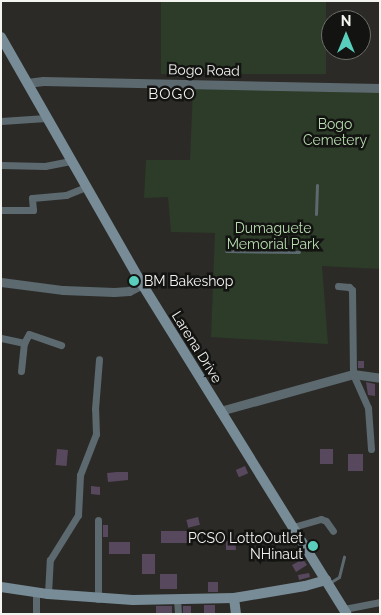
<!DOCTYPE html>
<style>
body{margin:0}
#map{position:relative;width:381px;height:615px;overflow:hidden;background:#2b2a27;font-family:Raleway,sans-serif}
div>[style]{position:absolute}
.green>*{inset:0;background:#2c3c28;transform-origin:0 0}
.building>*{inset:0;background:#58485e;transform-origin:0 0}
.service>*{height:3px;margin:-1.5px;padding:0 1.5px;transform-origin:1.5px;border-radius:1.5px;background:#5c696f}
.minor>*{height:7px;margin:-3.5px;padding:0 3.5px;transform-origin:3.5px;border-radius:3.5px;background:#5c696f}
.tertiary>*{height:9px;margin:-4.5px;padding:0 4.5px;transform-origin:4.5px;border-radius:4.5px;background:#5c696f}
.secondary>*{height:10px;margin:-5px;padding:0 5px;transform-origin:5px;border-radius:5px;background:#778c96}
.dots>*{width:14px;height:14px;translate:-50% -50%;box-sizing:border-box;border:2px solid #131311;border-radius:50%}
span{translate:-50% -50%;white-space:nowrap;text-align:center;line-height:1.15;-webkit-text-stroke:5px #131311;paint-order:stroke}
.street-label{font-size:14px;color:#f3f3f0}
.park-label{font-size:14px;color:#b8ddb0}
.poi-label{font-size:14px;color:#f3f3f0}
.left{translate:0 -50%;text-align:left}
.right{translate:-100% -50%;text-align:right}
.neighbourhood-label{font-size:15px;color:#f3f3f0;letter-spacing:1px}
.frame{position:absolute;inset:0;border:2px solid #f3f3f0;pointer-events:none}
.north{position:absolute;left:321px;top:10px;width:50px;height:50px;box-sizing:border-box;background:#131311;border:1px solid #6d6d6a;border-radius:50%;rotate:0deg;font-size:14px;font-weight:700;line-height:20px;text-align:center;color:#f3f3f0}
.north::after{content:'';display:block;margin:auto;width:18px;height:22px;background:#5acebc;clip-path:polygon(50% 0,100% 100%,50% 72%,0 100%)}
</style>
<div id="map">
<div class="green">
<div style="left:161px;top:1px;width:165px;height:73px"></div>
<div style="clip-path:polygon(193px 87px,380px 93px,380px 269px,322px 266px,328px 344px,211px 337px,215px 233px,171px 232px,168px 197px,144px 198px,146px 160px,190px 160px)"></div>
</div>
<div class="building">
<div style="left:358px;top:361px;width:6px;height:7px"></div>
<div style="clip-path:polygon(366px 382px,375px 384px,375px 396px,368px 395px)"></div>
<div style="left:57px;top:449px;width:11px;height:16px;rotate:5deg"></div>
<div style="left:320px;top:449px;width:13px;height:15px"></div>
<div style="left:348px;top:454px;width:15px;height:17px"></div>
<div style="left:245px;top:466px;width:8px;height:10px;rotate:67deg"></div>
<div style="clip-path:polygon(117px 472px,128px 472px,128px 480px,108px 482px,107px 473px)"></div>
<div style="clip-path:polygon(91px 486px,100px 487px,100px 495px,91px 494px)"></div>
<div style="left:198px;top:517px;width:8px;height:12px;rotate:76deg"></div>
<div style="left:103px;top:525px;width:5px;height:12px"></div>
<div style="left:188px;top:531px;width:12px;height:27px;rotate:90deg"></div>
<div style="clip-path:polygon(235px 540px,236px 550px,226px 550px,226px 541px)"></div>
<div style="left:109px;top:542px;width:21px;height:12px"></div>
<div style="left:142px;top:554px;width:13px;height:20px"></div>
<div style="clip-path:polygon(303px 559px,307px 565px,296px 572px,292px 565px)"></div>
<div style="clip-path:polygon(309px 573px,310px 577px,299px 580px,298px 575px)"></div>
<div style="left:160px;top:574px;width:17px;height:15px"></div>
<div style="left:208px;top:582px;width:10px;height:10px"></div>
<div style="left:204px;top:605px;width:11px;height:9px"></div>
<div style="left:156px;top:606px;width:16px;height:8px"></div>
<div style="left:183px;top:606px;width:8px;height:8px"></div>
</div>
<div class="service">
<div style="left:316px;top:214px;width:29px;rotate:-88deg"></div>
<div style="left:226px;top:251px;width:73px;rotate:0.8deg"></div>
<div style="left:331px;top:582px;width:9px;rotate:-32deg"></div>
<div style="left:339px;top:577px;width:21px;rotate:-76deg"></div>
</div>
<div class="minor">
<div style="left:1px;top:121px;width:45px;rotate:-3.8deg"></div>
<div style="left:1px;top:165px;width:44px;rotate:1.3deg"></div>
<div style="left:45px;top:166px;width:26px;rotate:-11deg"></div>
<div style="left:1px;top:210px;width:32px"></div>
<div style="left:33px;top:210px;width:12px;rotate:-95deg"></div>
<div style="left:32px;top:198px;width:34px;rotate:-5deg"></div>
<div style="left:66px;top:195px;width:22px;rotate:-22deg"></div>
<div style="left:338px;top:286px;width:11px;rotate:5deg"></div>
<div style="left:349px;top:287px;width:4px;rotate:45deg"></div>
<div style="left:352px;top:290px;width:84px;rotate:89.3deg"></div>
<div style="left:353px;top:374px;width:37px;rotate:66deg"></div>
<div style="left:368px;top:408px;width:41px;rotate:85.8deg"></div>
<div style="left:1px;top:338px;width:24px;rotate:12deg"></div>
<div style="left:24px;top:343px;width:10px;rotate:-61deg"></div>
<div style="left:29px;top:334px;width:34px;rotate:19deg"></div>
<div style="left:21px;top:371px;width:28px;rotate:-84deg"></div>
<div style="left:293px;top:527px;width:29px;rotate:-16deg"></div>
<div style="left:321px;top:519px;width:5px;rotate:22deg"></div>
<div style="left:326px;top:521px;width:12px;rotate:55deg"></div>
<div style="left:36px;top:593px;width:21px;rotate:90deg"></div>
<div style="left:48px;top:594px;width:34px;rotate:-87deg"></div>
<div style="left:50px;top:560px;width:53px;rotate:-58.1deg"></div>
<div style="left:78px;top:515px;width:40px;rotate:-87.1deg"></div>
<div style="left:80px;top:475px;width:44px;rotate:-68.7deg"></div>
<div style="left:96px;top:434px;width:25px;rotate:-92deg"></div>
<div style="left:95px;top:409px;width:50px;rotate:-85.4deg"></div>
<div style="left:98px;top:599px;width:79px;rotate:-90deg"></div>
<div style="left:177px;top:599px;width:15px;rotate:86deg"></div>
<div style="left:344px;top:609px;width:37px;rotate:-11deg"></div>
</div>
<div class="tertiary">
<div style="left:27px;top:83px;width:16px;rotate:-7deg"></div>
<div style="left:43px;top:81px;width:337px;rotate:1.2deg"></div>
<div style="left:1px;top:282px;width:63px;rotate:7.4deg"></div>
<div style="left:63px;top:290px;width:51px;rotate:2.2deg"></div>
<div style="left:114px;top:292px;width:15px;rotate:-4deg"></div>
<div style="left:129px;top:291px;width:15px;rotate:-28deg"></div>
<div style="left:220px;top:411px;width:138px;rotate:-15.5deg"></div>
<div style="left:353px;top:374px;width:27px;rotate:8deg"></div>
</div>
<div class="secondary">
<div style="left:1px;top:37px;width:284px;rotate:60.3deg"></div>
<div style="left:142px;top:284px;width:388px;rotate:58.2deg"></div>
<div style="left:1px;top:587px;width:48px;rotate:8.5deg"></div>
<div style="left:48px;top:594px;width:85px;rotate:4deg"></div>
<div style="left:133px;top:600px;width:101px;rotate:-1.1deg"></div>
<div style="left:234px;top:598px;width:72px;rotate:-9.6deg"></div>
<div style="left:305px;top:586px;width:22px;rotate:-16deg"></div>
<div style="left:234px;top:598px;width:16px;rotate:83deg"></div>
</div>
<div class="dots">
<div style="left:134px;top:281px;background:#5acebc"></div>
<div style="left:313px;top:546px;background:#5acebc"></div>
</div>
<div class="street-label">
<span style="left:204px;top:70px;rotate:1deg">Bogo Road</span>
<span style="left:197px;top:347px;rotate:58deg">Larena Drive</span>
</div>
<div class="park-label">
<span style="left:335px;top:132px">Bogo<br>Cemetery</span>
<span style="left:273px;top:236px">Dumaguete<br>Memorial Park</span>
</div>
<div class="poi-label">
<span class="left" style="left:144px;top:281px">BM Bakeshop</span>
<span class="right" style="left:303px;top:546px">PCSO LottoOutlet<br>NHinaut</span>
</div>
<div class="neighbourhood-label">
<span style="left:172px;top:95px">BOGO</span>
</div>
<div class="frame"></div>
<div class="north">N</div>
</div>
